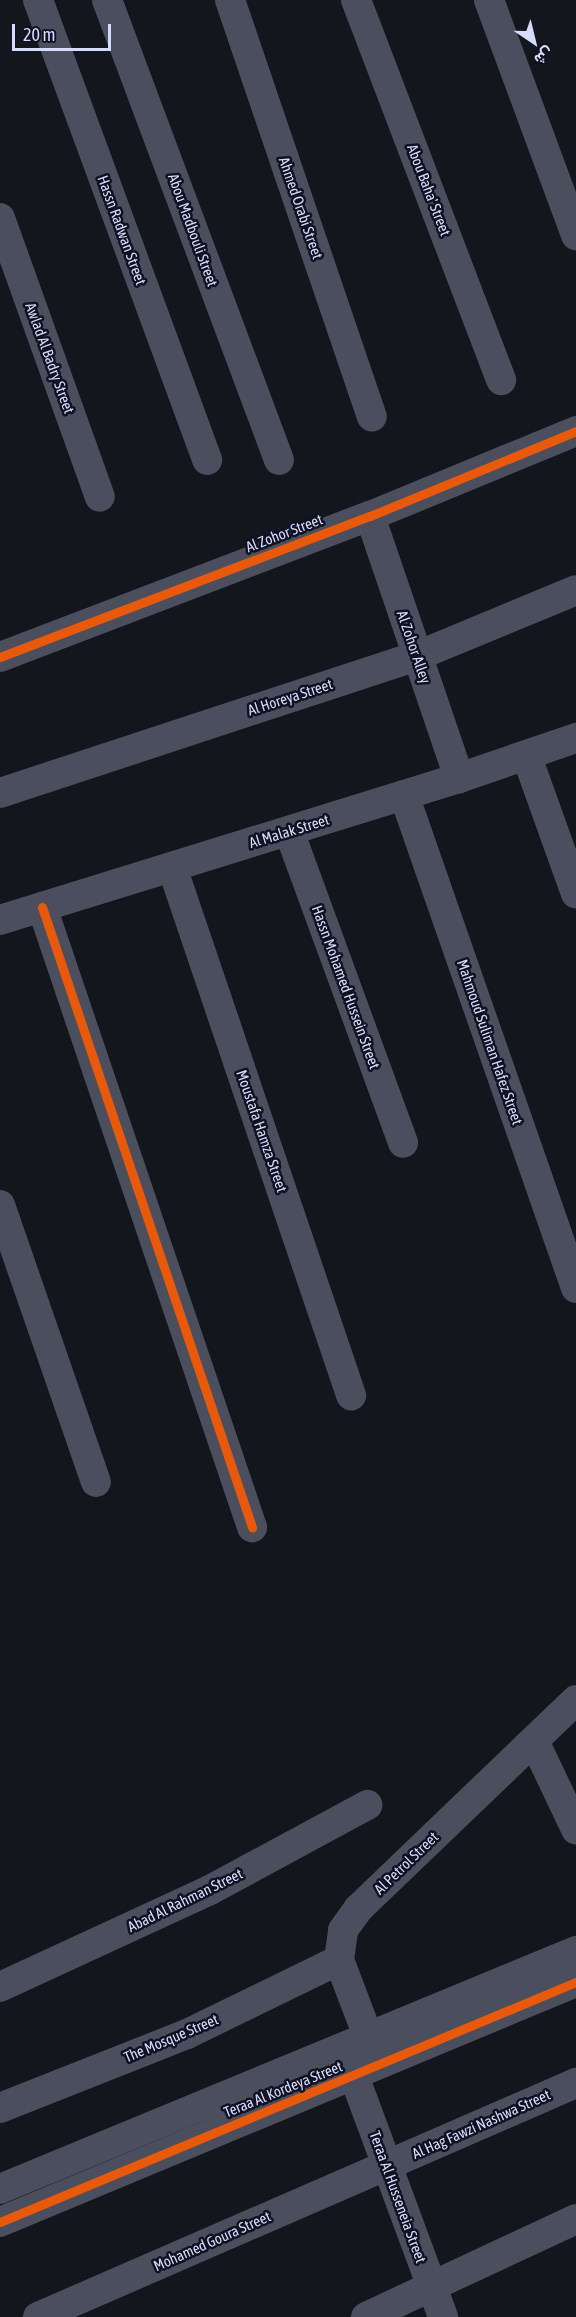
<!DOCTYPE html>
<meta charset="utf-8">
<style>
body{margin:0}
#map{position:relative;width:576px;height:2317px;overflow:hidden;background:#14161e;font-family:"Asap Condensed",Vazirmatn,sans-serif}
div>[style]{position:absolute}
.street>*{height:30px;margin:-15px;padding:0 15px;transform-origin:15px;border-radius:15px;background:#4a4e5d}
.cycleway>*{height:9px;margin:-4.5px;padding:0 4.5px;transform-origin:4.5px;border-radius:4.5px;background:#e8590c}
span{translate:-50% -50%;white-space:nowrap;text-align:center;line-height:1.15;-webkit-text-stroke:5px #101222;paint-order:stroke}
.street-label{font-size:15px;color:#d6dbfb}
.north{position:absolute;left:504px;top:12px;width:60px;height:60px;-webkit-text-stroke:4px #101222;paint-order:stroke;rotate:145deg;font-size:16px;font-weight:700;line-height:24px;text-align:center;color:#d6dbfb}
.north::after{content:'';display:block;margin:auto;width:21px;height:27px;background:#d6dbfb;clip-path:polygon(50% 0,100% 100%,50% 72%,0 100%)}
.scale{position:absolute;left:12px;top:24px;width:99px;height:27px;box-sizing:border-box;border:3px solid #d6dbfb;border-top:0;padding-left:8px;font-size:18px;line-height:21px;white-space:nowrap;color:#d6dbfb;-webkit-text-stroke:4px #101222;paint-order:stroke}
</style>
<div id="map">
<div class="street">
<div style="left:38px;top:0;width:490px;rotate:69.8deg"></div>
<div style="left:107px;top:0;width:491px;rotate:69.5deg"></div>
<div style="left:230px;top:0;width:440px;rotate:71.2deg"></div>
<div style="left:356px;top:0;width:407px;rotate:69.1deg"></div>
<div style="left:489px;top:0;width:251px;rotate:69.7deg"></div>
<div style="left:0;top:218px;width:296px;rotate:70.3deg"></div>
<div style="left:370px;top:516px;width:277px;rotate:71.2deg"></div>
<div style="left:0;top:657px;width:396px;rotate:-20.9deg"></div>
<div style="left:370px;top:516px;width:223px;rotate:-22.4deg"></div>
<div style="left:527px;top:757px;width:145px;rotate:70.3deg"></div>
<div style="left:0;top:793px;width:439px;rotate:-18.2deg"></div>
<div style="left:417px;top:656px;width:172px;rotate:-22.5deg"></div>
<div style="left:404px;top:795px;width:522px;rotate:70.77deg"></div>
<div style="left:289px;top:831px;width:332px;rotate:69.9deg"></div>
<div style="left:172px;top:867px;width:558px;rotate:71.27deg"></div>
<div style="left:42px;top:907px;width:655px;rotate:71.29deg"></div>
<div style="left:0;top:920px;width:480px;rotate:-17.2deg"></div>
<div style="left:459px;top:778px;width:124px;rotate:-18.9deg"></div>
<div style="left:0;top:1205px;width:293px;rotate:70.9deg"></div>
<div style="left:534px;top:1741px;width:98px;rotate:64.5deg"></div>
<div style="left:0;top:1987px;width:231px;rotate:-24.8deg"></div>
<div style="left:210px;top:1890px;width:179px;rotate:-28.4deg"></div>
<div style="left:374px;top:2052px;width:98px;rotate:-110.8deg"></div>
<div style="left:339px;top:1960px;width:30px;rotate:-82deg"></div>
<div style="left:343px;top:1930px;width:26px;rotate:-54deg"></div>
<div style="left:358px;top:1909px;width:302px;rotate:-43.8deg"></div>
<div style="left:354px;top:2076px;width:257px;rotate:69.7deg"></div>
<div style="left:0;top:2108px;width:201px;rotate:-21.6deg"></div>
<div style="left:187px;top:2034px;width:169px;rotate:-26deg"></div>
<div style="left:0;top:2189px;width:623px;rotate:-22.45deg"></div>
<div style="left:0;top:2222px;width:624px;rotate:-22.62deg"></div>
<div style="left:38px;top:2317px;width:587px;rotate:-23.51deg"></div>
<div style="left:366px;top:2317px;width:232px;rotate:-25deg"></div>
</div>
<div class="cycleway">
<div style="left:0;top:657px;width:396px;rotate:-20.9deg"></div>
<div style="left:370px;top:516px;width:223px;rotate:-22.4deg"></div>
<div style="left:42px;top:907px;width:655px;rotate:71.29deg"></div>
<div style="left:0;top:2222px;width:624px;rotate:-22.62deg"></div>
</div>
<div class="street-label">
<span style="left:429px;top:190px;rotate:69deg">Abou Baha' Street</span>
<span style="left:301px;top:208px;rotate:71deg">Ahmed Orabi Street</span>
<span style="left:122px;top:230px;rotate:70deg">Hassn Radwan Street</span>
<span style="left:193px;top:230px;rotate:70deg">Abou Madbouli Street</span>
<span style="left:50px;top:358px;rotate:70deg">Awlad Al Badry Street</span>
<span style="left:284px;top:533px;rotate:-21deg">Al Zohor Street</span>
<span style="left:414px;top:647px;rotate:71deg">Al Zohor Alley</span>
<span style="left:290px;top:697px;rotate:-18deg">Al Horeya Street</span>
<span style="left:289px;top:831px;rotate:-17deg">Al Malak Street</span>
<span style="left:346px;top:987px;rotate:70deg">Hassn Mohamed Hussein Street</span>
<span style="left:490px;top:1042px;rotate:71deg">Mahmoud Suliman Hafez Street</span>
<span style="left:262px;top:1131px;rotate:71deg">Moustafa Hamza Street</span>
<span style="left:406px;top:1863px;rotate:-44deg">Al Petrol Street</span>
<span style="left:185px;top:1900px;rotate:-26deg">Abad Al Rahman Street</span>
<span style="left:171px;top:2038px;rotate:-23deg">The Mosque Street</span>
<span style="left:283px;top:2089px;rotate:-22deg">Teraa Al Kordeya Street</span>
<span style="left:481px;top:2124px;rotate:-24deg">Al Hag Fawzi Nashwa Street</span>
<span style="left:398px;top:2197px;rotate:70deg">Teraa Al Husseneia Street</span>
<span style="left:212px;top:2241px;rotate:-24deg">Mohamed Goura Street</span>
</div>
<div class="north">ش</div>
<div class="scale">20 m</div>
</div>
